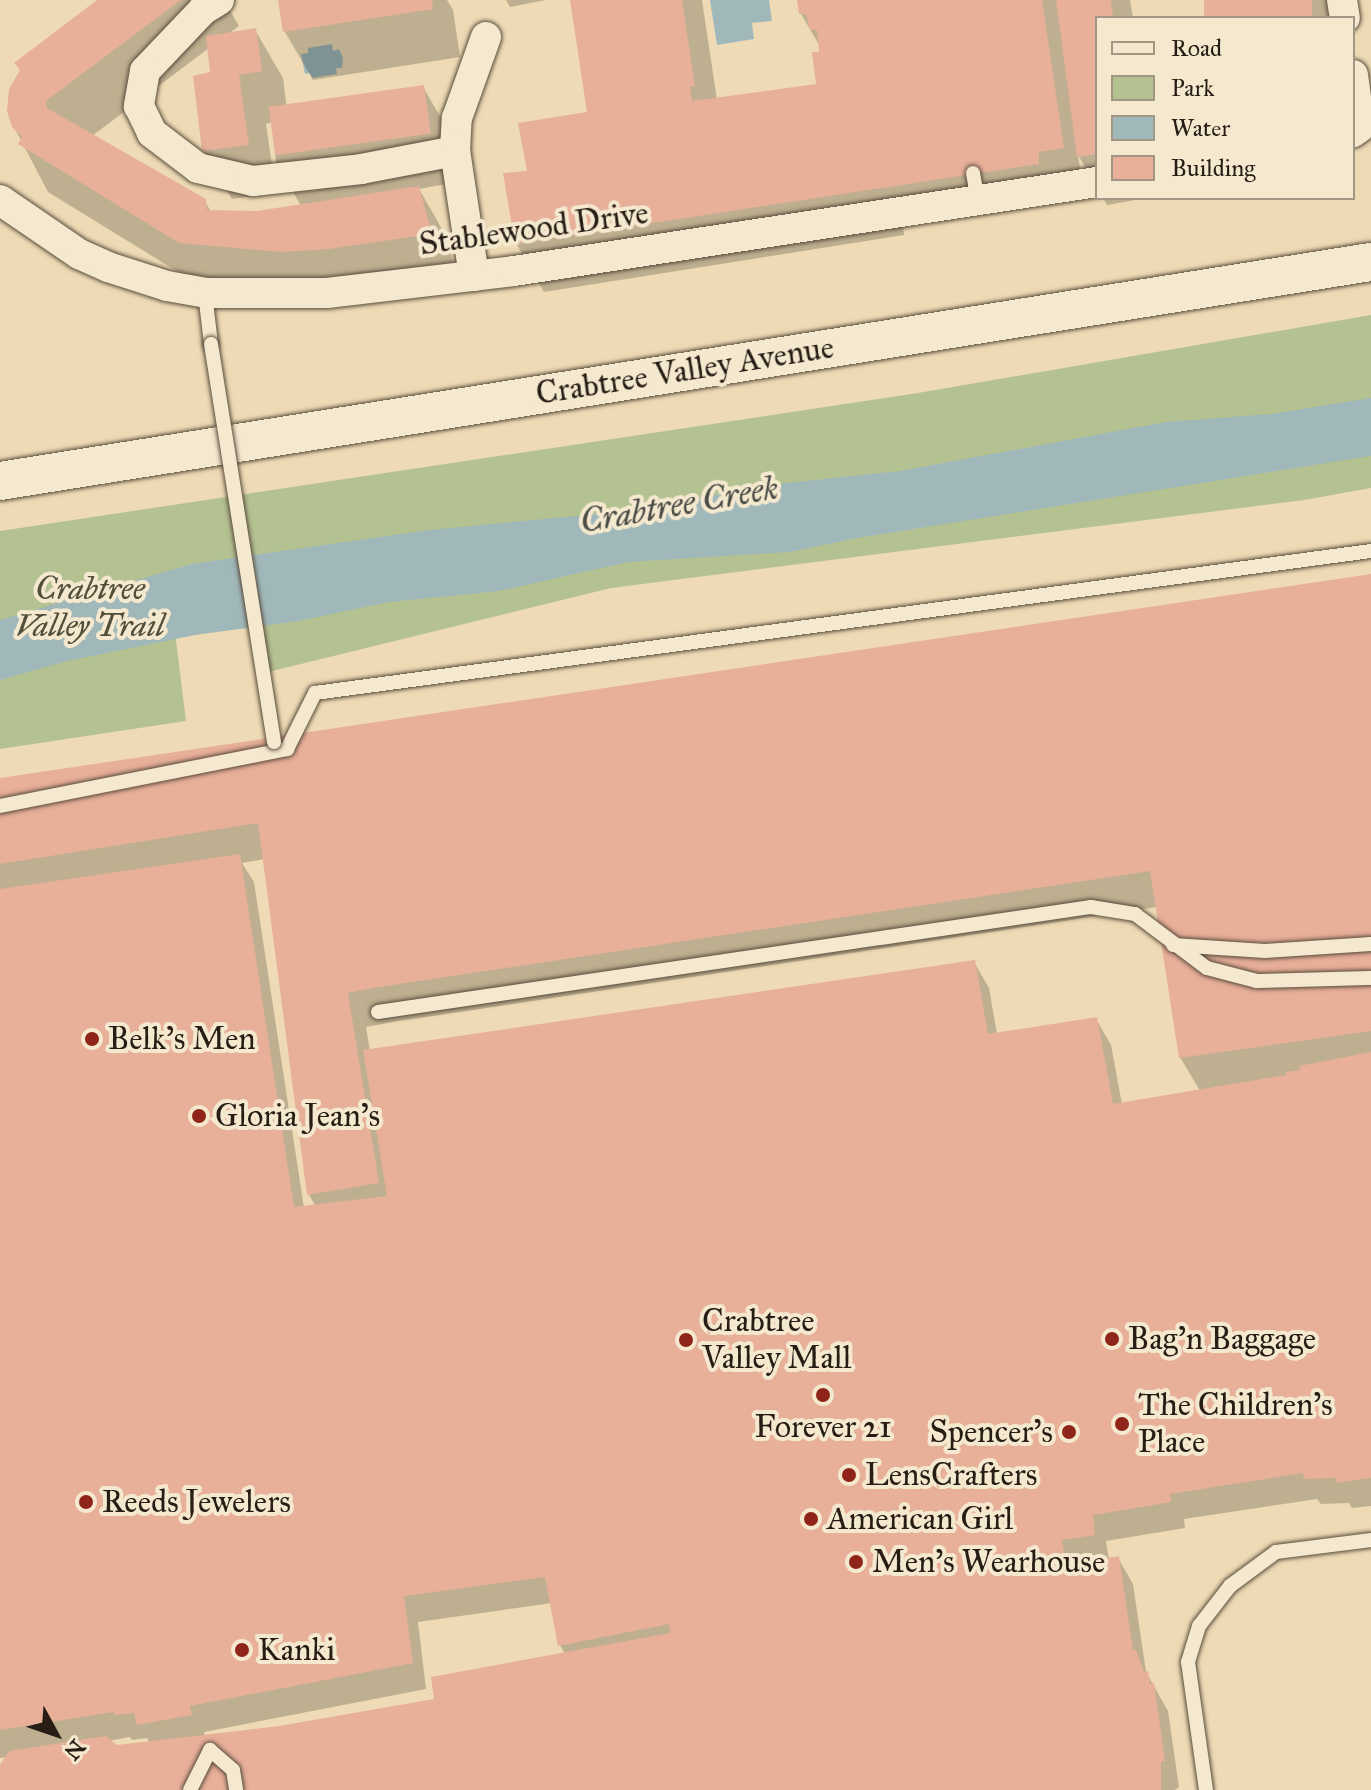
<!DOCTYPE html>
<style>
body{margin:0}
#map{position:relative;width:1371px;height:1790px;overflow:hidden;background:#eedbb5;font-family:"IM FELL Great Primer",serif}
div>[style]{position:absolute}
.green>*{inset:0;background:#b4c191}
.water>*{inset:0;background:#a0b8ba}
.shadow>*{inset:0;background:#0003;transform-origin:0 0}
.building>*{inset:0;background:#e8af99;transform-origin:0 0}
.roads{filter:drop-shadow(0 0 2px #594c3d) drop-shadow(0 0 2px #594c3d)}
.service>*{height:14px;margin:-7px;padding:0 7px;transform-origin:7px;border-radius:7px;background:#f4e8cf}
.minor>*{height:30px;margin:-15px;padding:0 15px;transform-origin:15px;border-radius:15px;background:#f4e8cf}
.tertiary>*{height:38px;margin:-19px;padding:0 19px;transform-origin:19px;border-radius:19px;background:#f4e8cf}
.bridges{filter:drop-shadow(0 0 2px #594c3d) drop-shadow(0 0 2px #594c3d)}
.service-bridge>*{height:14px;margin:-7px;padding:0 7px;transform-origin:7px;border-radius:7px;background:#f4e8cf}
.dots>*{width:22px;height:22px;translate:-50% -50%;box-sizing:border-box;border:4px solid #f4e8cf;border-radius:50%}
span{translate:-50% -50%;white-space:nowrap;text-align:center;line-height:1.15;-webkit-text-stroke:8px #f4e8cf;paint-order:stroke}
.street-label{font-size:32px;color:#271d15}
.park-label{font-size:32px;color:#514e3a;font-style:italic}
.poi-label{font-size:32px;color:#271d15}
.left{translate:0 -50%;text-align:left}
.right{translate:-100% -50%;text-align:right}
.water-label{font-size:34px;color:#4b4c47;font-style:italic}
.legend{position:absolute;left:1095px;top:16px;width:260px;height:184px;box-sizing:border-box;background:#f4e8cf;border:2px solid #a29785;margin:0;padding:10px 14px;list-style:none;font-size:24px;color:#271d15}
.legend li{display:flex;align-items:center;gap:16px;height:40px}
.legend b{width:40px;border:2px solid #a29785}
.north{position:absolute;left:16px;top:1694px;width:80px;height:80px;-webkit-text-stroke:6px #f4e8cf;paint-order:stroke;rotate:130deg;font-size:22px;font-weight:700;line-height:32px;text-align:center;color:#271d15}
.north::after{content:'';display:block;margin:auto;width:28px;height:36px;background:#271d15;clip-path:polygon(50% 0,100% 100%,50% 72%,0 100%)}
</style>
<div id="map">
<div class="green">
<div style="clip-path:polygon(1371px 315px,1371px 488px,1304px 500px,611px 588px,260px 674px,252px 612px,175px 632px,186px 721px,0 749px,0 531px,918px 393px)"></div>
</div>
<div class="water">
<div style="clip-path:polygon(710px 0,769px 0,772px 21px,752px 23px,754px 39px,717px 45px)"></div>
<div style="clip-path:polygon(332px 44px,333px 51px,339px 49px,343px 58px,342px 68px,336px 68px,337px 74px,312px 78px,310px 73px,305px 74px,301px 54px,308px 53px,308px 48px)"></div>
<div style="clip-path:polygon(1371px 398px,1371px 456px,857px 538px,790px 552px,628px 562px,499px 591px,389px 602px,298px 621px,195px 635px,67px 661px,0 680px,0 620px,192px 564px,429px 530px,638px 510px,768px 485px,900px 471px,1166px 422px,1271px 414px)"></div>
</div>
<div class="shadow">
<div style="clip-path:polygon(evenodd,101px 0,224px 0,239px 26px,227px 35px,255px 30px,283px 78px,287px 110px,423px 87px,451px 135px,457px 182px,419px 189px,446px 236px,458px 282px,209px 291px,48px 192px,14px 127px,101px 0,209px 48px,212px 74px,204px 151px,232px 199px,276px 193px,266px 124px,272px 122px,276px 162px,301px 206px,257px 213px,211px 212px,205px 201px,92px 136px,209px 48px)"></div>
<div style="clip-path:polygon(280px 0,447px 0,453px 10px,460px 57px,313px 80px,285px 32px)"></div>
<div style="clip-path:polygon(506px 0,546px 0,510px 7px)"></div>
<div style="clip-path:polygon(572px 0,702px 0,717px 100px,818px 86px,821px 48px,801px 14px,799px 0,1130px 0,1133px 18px,1097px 18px,1097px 187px,1078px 155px,1082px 182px,903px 220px,904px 235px,544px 292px,516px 243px,589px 114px)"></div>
<div style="left:1206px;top:0;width:126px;height:18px"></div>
<div style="clip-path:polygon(1103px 198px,1147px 198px,1107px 205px)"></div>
<div style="clip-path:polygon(evenodd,1371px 576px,1371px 1506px,1352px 1508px,1349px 1503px,1321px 1504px,1317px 1499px,1184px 1519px,1185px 1528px,1106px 1541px,1109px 1560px,1118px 1558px,1133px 1584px,1146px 1672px,1168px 1711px,1179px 1787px,1175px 1790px,0 1790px,0 1769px,8px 1757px,0 1758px,0 781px,1371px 576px,265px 859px,309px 1195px,316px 1207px,304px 1208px,254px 882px,242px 863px,265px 859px,1371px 576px,1157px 907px,1180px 1057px,1200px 1091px,1122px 1104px,1111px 1045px,1096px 1019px,997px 1034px,989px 988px,974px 962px,370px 1051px,366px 1027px,393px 1022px,1157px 907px,1371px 576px,552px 1603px,560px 1645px,565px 1654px,437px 1701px,279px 1728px,205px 1737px,204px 1732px,426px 1689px,418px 1622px,552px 1603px,1371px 576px,130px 1737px,132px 1740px,147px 1738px,150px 1743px,116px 1747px,109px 1741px,130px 1737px)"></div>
</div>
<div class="building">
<div style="clip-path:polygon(97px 0,181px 0,46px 101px,47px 108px,206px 199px,207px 210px,257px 211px,419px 186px,432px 234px,329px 249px,282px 252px,179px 243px,18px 144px,22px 137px,12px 127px,7px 111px,9px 89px,20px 70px,14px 63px)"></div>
<div style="clip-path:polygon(278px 0,432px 0,433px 9px,283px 32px)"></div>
<div style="clip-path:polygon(570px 0,682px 0,695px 86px,690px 86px,692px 101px,816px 84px,812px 52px,819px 52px,817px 30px,810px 30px,806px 14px,799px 14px,797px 0,1042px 0,1064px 148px,1039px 152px,1039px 164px,515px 244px,503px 173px,527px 171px,518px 123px,587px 112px)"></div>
<div style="clip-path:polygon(1056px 0,1111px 0,1113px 18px,1097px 18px,1097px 154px,1077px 157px)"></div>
<div style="left:1204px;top:0;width:108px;height:18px"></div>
<div style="clip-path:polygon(256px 28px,262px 71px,239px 75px,249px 145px,202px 151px,193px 76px,210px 72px,206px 36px)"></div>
<div style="left:424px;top:85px;width:49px;height:157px;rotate:82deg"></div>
<div style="clip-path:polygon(1371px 574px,1371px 1031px,1179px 1058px,1150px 871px,373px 988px,348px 993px,379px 1183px,307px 1195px,258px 823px,0 864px,0 778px)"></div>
<div style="clip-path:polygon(240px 854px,294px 1207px,387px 1196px,363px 1050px,975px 960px,988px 1034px,1097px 1017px,1113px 1104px,1286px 1075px,1286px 1072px,1300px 1070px,1299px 1066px,1371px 1052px,1371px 1478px,1335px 1483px,1336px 1478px,1304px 1479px,1303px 1473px,1170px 1494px,1171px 1502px,1093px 1515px,1095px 1535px,1062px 1540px,1066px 1565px,1119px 1556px,1133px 1650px,1136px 1650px,1144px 1672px,1148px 1671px,1150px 1684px,1154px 1683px,1165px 1761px,1161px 1762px,1161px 1790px,0 1790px,0 1765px,9px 1751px,106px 1736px,117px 1745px,279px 1726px,434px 1699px,431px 1677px,670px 1633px,669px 1624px,558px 1646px,545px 1577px,404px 1596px,413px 1663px,190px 1706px,192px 1715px,137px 1725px,134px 1713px,115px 1715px,114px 1712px,0 1730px,0 889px)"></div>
</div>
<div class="roads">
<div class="service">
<div style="left:973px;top:173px;width:27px;rotate:80deg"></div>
<div style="left:205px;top:293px;width:51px;rotate:83.3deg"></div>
<div style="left:0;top:806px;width:293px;rotate:-11.2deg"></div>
<div style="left:287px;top:749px;width:63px;rotate:-63.4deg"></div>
<div style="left:315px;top:693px;width:1066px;rotate:-7.66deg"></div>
<div style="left:1173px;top:945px;width:92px;rotate:3.7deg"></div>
<div style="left:1265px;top:951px;width:106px;rotate:-3.8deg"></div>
<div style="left:378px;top:1012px;width:721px;rotate:-8.38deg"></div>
<div style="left:1091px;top:907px;width:45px;rotate:9deg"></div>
<div style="left:1135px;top:914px;width:90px;rotate:36.9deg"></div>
<div style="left:1207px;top:968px;width:52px;rotate:14.6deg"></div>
<div style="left:1257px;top:981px;width:114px;rotate:-1.5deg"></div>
<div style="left:190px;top:1790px;width:45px;rotate:-63.4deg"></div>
<div style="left:210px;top:1750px;width:30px;rotate:41deg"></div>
<div style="left:233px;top:1770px;width:20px;rotate:81deg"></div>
<div style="left:1206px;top:1790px;width:129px;rotate:-98deg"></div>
<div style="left:1188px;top:1662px;width:38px;rotate:-73deg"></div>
<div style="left:1199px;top:1626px;width:51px;rotate:-52.2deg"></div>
<div style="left:1230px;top:1586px;width:57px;rotate:-36.5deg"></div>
<div style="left:1276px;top:1552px;width:96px;rotate:-7.2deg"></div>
</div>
<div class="minor">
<div style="left:219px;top:0;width:19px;rotate:148deg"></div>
<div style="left:203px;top:10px;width:84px;rotate:133.6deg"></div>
<div style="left:145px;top:71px;width:36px;rotate:100deg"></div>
<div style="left:139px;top:106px;width:30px;rotate:64deg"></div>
<div style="left:152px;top:133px;width:58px;rotate:37.3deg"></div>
<div style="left:198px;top:168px;width:57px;rotate:13.3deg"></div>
<div style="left:253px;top:181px;width:109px;rotate:-6.3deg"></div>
<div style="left:361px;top:169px;width:96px;rotate:-10.8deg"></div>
<div style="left:1342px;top:0;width:18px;rotate:81deg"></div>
<div style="left:1353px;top:75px;width:52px;rotate:82.3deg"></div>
<div style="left:1360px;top:127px;width:9px;rotate:144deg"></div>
<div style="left:0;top:200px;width:96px;rotate:34.4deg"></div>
<div style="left:79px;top:254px;width:32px;rotate:24deg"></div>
<div style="left:108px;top:267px;width:62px;rotate:17.9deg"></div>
<div style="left:167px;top:286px;width:39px;rotate:10deg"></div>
<div style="left:205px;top:293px;width:122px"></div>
<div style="left:327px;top:293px;width:188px;rotate:-6.7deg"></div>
<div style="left:514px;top:271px;width:590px;rotate:-8.68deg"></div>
<div style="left:474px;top:276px;width:126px;rotate:-98.6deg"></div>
<div style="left:455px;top:151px;width:33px;rotate:-87deg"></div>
<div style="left:457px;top:118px;width:86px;rotate:-70.3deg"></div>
</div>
<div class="tertiary">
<div style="left:0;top:481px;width:1388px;rotate:-9.08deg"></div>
</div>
</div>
<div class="bridges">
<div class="service-bridge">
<div style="left:211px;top:344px;width:403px;rotate:81deg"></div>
</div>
</div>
<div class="dots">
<div style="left:92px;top:1039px;background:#8f2418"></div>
<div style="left:199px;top:1116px;background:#8f2418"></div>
<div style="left:1112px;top:1339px;background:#8f2418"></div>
<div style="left:686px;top:1340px;background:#8f2418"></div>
<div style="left:823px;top:1395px;background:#8f2418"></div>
<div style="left:1122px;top:1424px;background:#8f2418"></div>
<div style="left:1069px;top:1432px;background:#8f2418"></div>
<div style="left:849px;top:1475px;background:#8f2418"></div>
<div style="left:86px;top:1502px;background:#8f2418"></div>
<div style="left:811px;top:1519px;background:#8f2418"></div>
<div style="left:856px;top:1562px;background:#8f2418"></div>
<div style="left:242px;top:1650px;background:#8f2418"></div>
</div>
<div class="street-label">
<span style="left:534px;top:229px;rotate:-8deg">Stablewood Drive</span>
<span style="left:685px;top:371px;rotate:-9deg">Crabtree Valley Avenue</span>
</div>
<div class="park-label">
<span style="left:90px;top:608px">Crabtree<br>Valley Trail</span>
</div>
<div class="poi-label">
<span class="left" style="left:108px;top:1039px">Belk's Men</span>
<span class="left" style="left:215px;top:1116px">Gloria Jean's</span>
<span class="left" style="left:702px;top:1340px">Crabtree<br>Valley Mall</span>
<span class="left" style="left:1128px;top:1339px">Bag'n Baggage</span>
<span class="left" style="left:1138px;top:1424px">The Children's<br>Place</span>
<span style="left:823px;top:1427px">Forever 21</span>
<span class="right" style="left:1053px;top:1432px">Spencer's</span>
<span class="left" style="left:865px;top:1475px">LensCrafters</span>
<span class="left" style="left:102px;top:1502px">Reeds Jewelers</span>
<span class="left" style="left:827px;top:1519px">American Girl</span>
<span class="left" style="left:872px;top:1562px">Men's Wearhouse</span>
<span class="left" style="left:258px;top:1650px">Kanki</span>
</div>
<div class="water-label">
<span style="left:679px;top:504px;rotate:-10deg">Crabtree Creek</span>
</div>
<ul class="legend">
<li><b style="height:10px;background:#f4e8cf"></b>Road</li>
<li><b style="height:22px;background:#b4c191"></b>Park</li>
<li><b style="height:22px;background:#a0b8ba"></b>Water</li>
<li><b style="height:22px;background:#e8af99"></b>Building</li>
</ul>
<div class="north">N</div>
</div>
